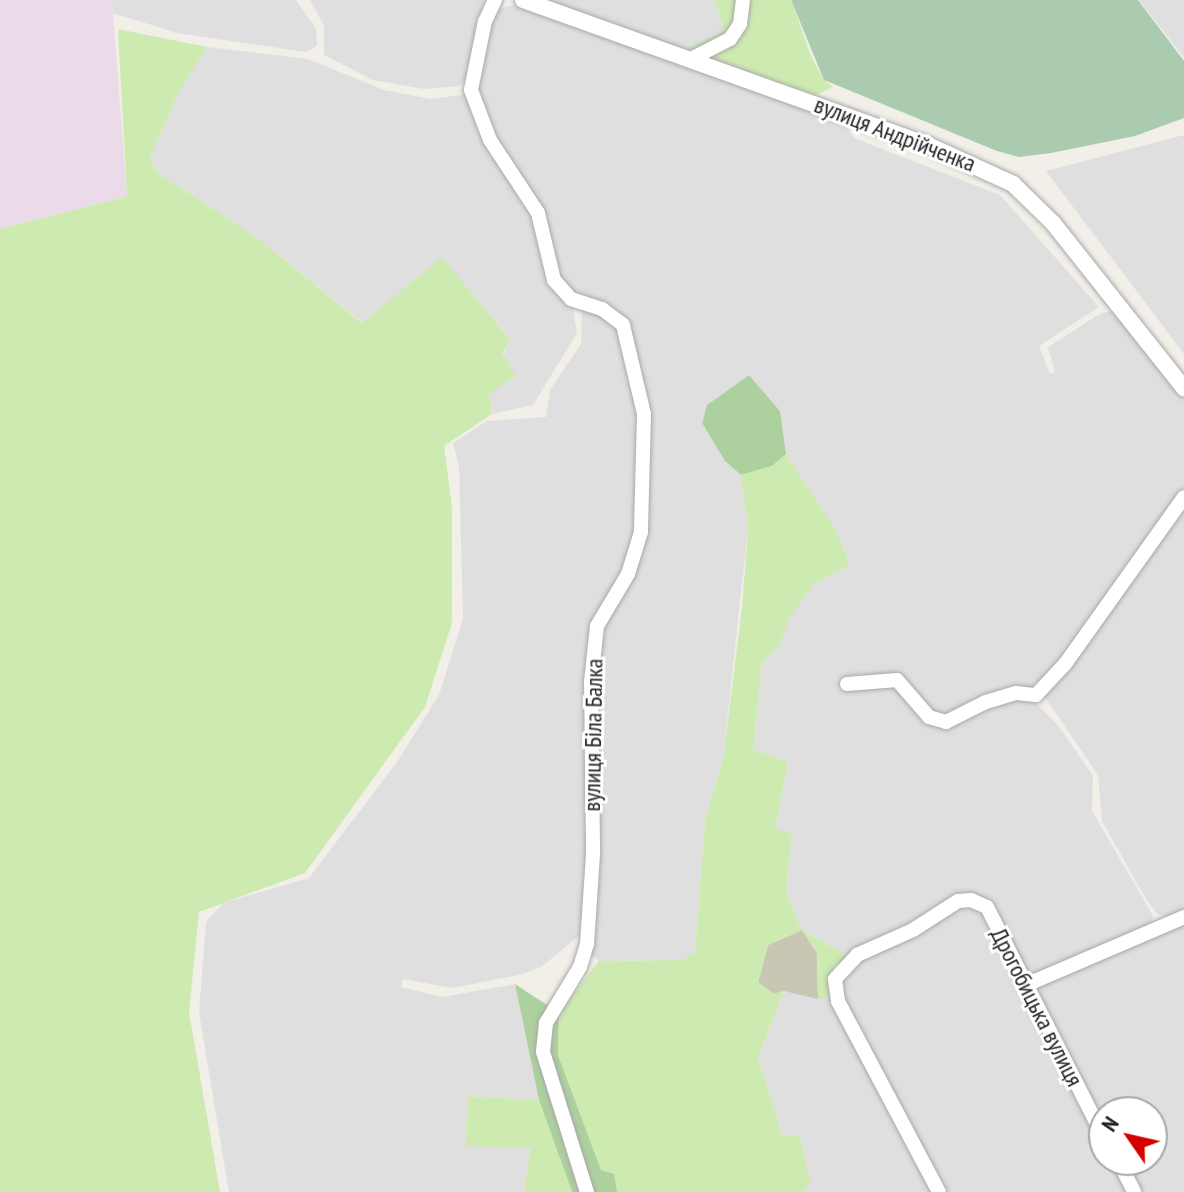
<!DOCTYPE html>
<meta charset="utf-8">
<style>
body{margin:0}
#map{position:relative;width:1184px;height:1192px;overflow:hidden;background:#f2efe9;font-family:"PT Sans Narrow",sans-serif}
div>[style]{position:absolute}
.residential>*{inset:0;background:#e0dfdf}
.industrial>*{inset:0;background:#ebdbe8}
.construction>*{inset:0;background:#c7c7b4}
.grass>*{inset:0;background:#cdebb0}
.forest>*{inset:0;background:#add19e}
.cemetery>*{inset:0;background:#aacbaf}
.roads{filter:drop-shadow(0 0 2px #a9a9a9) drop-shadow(0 0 2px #a9a9a9)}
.minor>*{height:14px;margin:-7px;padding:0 7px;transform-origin:7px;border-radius:7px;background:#fff}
.tertiary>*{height:16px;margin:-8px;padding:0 8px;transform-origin:8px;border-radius:8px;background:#fff}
span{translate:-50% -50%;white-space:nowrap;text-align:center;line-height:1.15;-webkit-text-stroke:6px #fff;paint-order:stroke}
.street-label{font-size:24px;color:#222}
.north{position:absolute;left:1088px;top:1096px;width:80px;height:80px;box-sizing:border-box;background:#fff;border:2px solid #a7a7a7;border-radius:50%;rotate:304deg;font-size:22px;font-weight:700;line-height:32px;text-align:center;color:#222}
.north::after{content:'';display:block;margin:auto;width:28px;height:36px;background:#d40000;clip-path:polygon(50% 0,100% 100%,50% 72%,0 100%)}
</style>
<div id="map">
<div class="residential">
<div style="clip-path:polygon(112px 0,296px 0,316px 29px,317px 46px,306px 52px,177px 33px,113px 13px)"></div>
<div style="clip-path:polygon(310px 0,484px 0,468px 78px,459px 86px,424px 89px,373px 80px,324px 55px,324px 26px)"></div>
<div style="clip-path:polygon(540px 0,715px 0,724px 31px,682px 50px)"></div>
<div style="clip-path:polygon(1139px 0,1184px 0,1184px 58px)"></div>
<div style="clip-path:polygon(513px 5px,845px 124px,854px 138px,1000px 195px,1099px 307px,1039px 346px,1050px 374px,1055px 372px,1048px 347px,1101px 313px,1116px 310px,1184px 398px,1184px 492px,1037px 690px,984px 701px,946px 720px,931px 716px,889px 675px,842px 684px,896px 682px,928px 719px,946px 725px,987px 704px,1015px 697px,1033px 700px,1058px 725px,1093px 776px,1092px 811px,1153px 916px,1152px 925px,1050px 972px,1028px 977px,991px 905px,972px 894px,955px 898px,911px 927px,848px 956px,802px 930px,786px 892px,792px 835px,775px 828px,788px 762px,753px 749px,762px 663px,779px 645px,790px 615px,814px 584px,850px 565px,835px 529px,786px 454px,780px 411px,749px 375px,707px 405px,702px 423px,725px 461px,741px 475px,748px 528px,723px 759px,705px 820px,695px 952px,681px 960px,599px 961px,589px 953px,596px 854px,596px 649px,601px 627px,631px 575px,645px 531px,650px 443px,627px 324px,603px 305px,567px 291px,558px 279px,541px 210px,493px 138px,476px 92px,487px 31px,499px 9px)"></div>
<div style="clip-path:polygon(207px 47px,308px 59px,384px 90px,431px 99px,469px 94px,526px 201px,572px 305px,577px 333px,533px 405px,492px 414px,489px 394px,510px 338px,442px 258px,363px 323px,259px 239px,158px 173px,150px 157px,179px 92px)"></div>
<div style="clip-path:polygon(1184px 135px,1184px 354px,1046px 171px)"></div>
<div style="clip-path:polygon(582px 310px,601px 313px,623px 332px,638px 415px,637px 530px,623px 572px,593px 625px,585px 931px,541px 967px,523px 974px,452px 988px,403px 979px,401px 987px,442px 997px,515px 984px,539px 1100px,467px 1096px,466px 1145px,531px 1148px,524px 1192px,229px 1192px,199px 1012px,206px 922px,223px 903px,309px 878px,397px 762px,439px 695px,463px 619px,459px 467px,453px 443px,487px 421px,546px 417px,550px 390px,581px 344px)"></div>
<div style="clip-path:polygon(1184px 501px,1184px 913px,1174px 918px,1157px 914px,1146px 899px,1102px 821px,1098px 775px,1043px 694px)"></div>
<div style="clip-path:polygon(964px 902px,984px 909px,1104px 1144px,1104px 1160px,1115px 1160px,1130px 1192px,945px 1192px,838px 991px,845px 969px)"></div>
<div style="clip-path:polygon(1184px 919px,1184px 1192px,1138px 1192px,1121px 1160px,1152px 1160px,1152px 1112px,1104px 1112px,1104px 1133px,1034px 988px)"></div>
<div style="clip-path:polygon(784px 991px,830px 997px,936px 1192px,802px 1192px,800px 1136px,782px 1136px,758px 1057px)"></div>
</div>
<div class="industrial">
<div style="clip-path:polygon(0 0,112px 0,127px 196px,0 229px)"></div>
</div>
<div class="construction">
<div style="clip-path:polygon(802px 930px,817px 953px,818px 999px,784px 991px,774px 994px,758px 983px,768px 945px)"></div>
</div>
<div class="grass">
<div style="clip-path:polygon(715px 0,791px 0,811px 56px,824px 80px,833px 87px,816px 95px,682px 50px,724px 31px)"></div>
<div style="clip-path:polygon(118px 29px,207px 47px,179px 92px,150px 157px,158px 173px,259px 239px,362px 323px,442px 257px,510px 339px,503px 354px,516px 375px,489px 394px,492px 414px,444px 446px,452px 507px,452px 623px,425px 707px,305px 873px,199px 912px,189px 1012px,220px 1192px,0 1192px,0 229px,127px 196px)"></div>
<div style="clip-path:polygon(786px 454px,835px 529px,850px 565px,814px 584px,791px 615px,779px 646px,762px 663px,753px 749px,788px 762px,775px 828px,792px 834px,786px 892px,802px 930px,848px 956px,834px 967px,830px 997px,818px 999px,817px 953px,802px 930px,768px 945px,758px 982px,774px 994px,784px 991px,758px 1057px,782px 1135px,800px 1136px,810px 1183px,802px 1192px,617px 1192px,613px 1174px,601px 1170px,558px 1055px,559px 1013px,599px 961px,681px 960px,695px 952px,705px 820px,723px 759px,742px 607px,748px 528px,741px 475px,772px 466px)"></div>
<div style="clip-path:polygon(467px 1096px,539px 1100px,572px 1192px,524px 1192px,531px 1148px,466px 1146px)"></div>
</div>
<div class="forest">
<div style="clip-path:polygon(749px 375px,780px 411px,786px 454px,772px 466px,741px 475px,725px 461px,702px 423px,707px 405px)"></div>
<div style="clip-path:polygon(515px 984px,559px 1013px,558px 1055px,601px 1170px,614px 1174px,617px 1192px,572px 1192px,539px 1100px)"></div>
</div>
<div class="cemetery">
<div style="clip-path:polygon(791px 0,1138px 0,1184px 61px,1184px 118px,1135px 136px,1051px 153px,1019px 157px,997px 151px,824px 80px)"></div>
</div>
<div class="roads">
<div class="minor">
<div style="left:495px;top:0;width:23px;rotate:115deg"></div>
<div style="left:485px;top:21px;width:70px;rotate:101.5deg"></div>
<div style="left:471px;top:90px;width:53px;rotate:69.2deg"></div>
<div style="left:490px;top:140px;width:87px;rotate:56.7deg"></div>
<div style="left:538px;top:213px;width:69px;rotate:76.6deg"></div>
<div style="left:554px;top:280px;width:25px;rotate:48deg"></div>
<div style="left:571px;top:299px;width:33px;rotate:18deg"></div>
<div style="left:602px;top:309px;width:26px;rotate:37deg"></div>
<div style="left:623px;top:325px;width:91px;rotate:76.7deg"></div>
<div style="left:644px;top:414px;width:118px;rotate:91.5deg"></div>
<div style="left:641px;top:532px;width:44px;rotate:107.2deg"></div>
<div style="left:628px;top:574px;width:61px;rotate:120.8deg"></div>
<div style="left:597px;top:626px;width:56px;rotate:96.1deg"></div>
<div style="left:591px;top:682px;width:172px;rotate:89.3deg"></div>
<div style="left:593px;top:854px;width:90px;rotate:93.8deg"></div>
<div style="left:587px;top:944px;width:24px;rotate:107deg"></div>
<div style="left:580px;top:967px;width:66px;rotate:121.3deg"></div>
<div style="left:546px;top:1023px;width:29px;rotate:96deg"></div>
<div style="left:543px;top:1052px;width:147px;rotate:72.6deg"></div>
<div style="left:689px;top:60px;width:46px;rotate:-27.1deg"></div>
<div style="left:730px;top:39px;width:18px;rotate:-56deg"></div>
<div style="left:740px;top:24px;width:24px;rotate:-83deg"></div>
<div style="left:847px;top:684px;width:50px;rotate:-4.6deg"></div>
<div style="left:897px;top:680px;width:49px;rotate:49.1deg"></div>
<div style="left:929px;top:717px;width:18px;rotate:16deg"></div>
<div style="left:946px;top:722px;width:45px;rotate:-26.6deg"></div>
<div style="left:986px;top:702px;width:31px;rotate:-17deg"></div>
<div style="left:1016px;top:693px;width:20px;rotate:6deg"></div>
<div style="left:1036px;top:695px;width:42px;rotate:-46.9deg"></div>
<div style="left:1065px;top:664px;width:205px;rotate:-54.5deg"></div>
<div style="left:1028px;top:984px;width:170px;rotate:-23.2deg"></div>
<div style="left:1118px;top:1160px;width:36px;rotate:63deg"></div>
<div style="left:939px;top:1192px;width:216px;rotate:-117.9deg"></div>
<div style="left:838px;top:1001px;width:22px;rotate:-98deg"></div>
<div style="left:835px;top:979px;width:33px;rotate:-47deg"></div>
<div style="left:857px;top:955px;width:61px;rotate:-24.1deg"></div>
<div style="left:913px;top:930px;width:54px;rotate:-32.8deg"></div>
<div style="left:958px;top:901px;width:13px;rotate:-4deg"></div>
<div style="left:971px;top:900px;width:17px;rotate:24deg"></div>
<div style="left:987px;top:907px;width:259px;rotate:63.1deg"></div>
</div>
<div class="tertiary">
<div style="left:523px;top:0;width:430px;rotate:19.7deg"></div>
<div style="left:928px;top:145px;width:94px;rotate:24.6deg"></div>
<div style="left:1013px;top:184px;width:56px;rotate:44.3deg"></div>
<div style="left:1053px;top:223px;width:211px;rotate:51.6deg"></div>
</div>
</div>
<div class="street-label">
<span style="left:895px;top:134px;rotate:21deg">вулиця Андрійченка</span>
<span style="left:593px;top:735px;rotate:-89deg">вулиця Біла Балка</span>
<span style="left:1037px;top:1007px;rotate:63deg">Дрогобицька вулиця</span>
</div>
<div class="north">N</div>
</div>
